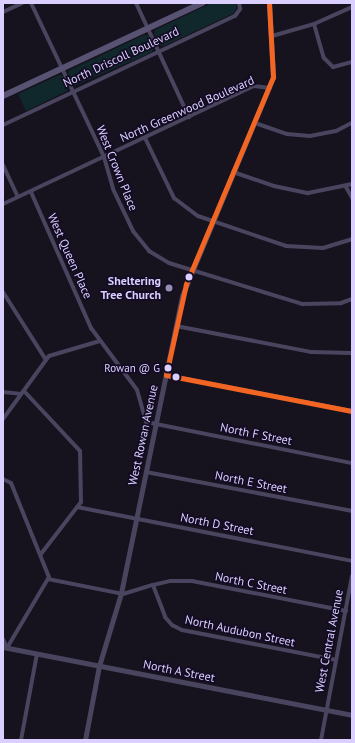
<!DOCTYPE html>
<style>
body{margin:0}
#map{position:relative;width:355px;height:743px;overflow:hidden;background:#16121e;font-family:"PT Sans",sans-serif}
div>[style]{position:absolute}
.green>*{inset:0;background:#10282c}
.minor>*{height:4px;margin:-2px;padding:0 2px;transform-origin:2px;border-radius:2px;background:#4a455f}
.tertiary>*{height:5px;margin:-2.5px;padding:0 2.5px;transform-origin:2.5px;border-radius:2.5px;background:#4a455f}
.secondary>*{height:5.5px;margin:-2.75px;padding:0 2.75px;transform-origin:2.75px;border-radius:2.75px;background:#585372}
.bus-1>*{height:5px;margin:-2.5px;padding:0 2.5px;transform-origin:2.5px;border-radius:2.5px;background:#f26522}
.dots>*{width:11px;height:11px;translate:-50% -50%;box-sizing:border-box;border:2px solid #140c24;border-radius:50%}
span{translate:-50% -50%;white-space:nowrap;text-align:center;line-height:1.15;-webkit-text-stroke:3.5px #140c24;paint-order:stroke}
.bus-label{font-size:11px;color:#dbcfff}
.right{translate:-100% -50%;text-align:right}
.street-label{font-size:12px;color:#dbcfff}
.poi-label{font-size:12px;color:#dbcfff;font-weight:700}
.frame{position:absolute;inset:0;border:4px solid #dbcfff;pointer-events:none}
</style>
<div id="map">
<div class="green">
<div style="clip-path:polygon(212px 3px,236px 3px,236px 9px,234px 13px,164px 46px,159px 45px,154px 34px,155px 30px)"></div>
<div style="clip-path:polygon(144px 35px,149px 36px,154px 47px,152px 52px,74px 86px,68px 74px,70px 70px)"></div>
<div style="clip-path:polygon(59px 75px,63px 76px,68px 87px,67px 91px,26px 111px,18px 94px)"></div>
</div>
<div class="minor">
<div style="left:31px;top:3px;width:170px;rotate:64.6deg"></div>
<div style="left:104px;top:157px;width:33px;rotate:74deg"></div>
<div style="left:113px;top:189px;width:47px;rotate:64.5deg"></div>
<div style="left:133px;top:231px;width:26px;rotate:51deg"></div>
<div style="left:149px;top:251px;width:23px;rotate:31deg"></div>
<div style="left:169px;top:263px;width:139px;rotate:17.1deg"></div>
<div style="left:302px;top:304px;width:39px;rotate:-1deg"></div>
<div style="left:341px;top:303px;width:12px;rotate:-20deg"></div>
<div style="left:136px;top:3px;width:126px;rotate:65.1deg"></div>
<div style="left:3px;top:12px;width:21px;rotate:-25deg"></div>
<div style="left:314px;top:24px;width:35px;rotate:74deg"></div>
<div style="left:324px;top:58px;width:13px;rotate:45deg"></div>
<div style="left:333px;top:67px;width:20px;rotate:-15deg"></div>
<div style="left:272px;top:36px;width:44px;rotate:-15.9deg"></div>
<div style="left:314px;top:24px;width:42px;rotate:-24.1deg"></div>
<div style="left:255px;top:123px;width:34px;rotate:19deg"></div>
<div style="left:287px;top:134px;width:23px;rotate:5deg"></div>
<div style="left:310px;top:136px;width:26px;rotate:-11deg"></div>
<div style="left:336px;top:131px;width:18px;rotate:-27deg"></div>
<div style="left:3px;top:125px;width:256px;rotate:-25.2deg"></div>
<div style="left:235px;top:16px;width:9px;rotate:-54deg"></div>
<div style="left:240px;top:9px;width:6px;rotate:-99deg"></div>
<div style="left:145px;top:138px;width:67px;rotate:64.2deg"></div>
<div style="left:174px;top:198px;width:30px;rotate:37deg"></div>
<div style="left:198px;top:216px;width:93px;rotate:18.8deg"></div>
<div style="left:286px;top:246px;width:37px;rotate:3deg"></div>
<div style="left:323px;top:248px;width:30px;rotate:-17deg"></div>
<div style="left:3px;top:165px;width:35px;rotate:65deg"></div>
<div style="left:233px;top:172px;width:43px;rotate:18.9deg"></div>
<div style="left:274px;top:186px;width:35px;rotate:12deg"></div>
<div style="left:308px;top:193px;width:45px;rotate:-11.6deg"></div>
<div style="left:346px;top:187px;width:13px;rotate:61deg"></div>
<div style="left:31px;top:192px;width:149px;rotate:66.2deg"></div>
<div style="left:91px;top:328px;width:77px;rotate:53.4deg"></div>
<div style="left:137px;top:390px;width:33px;rotate:74deg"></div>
<div style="left:146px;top:422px;width:210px;rotate:11.3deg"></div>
<div style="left:3px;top:204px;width:277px;rotate:-25.2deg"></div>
<div style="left:254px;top:86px;width:16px;rotate:7deg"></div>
<div style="left:3px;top:292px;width:80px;rotate:57.7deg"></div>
<div style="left:176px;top:326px;width:137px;rotate:10.9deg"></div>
<div style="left:311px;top:352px;width:41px;rotate:1.4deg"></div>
<div style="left:166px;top:375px;width:189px;rotate:11deg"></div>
<div style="left:24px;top:391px;width:82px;rotate:47deg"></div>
<div style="left:80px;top:451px;width:51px;rotate:88.9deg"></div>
<div style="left:81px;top:502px;width:66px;rotate:127.6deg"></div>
<div style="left:3px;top:392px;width:18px;rotate:6deg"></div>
<div style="left:3px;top:419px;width:78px;rotate:-53.9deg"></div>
<div style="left:49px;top:356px;width:53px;rotate:-16.4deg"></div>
<div style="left:146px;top:472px;width:210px;rotate:10.7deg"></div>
<div style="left:3px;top:479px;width:9px;rotate:27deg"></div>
<div style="left:11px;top:483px;width:101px;rotate:68deg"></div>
<div style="left:49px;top:577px;width:82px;rotate:120.6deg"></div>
<div style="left:77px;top:507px;width:280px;rotate:11.1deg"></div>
<div style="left:48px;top:579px;width:76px;rotate:11.3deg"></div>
<div style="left:123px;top:594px;width:31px;rotate:-17deg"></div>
<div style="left:153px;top:585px;width:34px;rotate:69deg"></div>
<div style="left:165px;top:617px;width:11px;rotate:49deg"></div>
<div style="left:172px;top:625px;width:11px;rotate:27deg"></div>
<div style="left:182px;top:630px;width:157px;rotate:11deg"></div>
<div style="left:153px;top:585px;width:17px;rotate:-13deg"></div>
<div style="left:170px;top:581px;width:22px"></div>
<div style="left:192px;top:581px;width:157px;rotate:11deg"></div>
<div style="left:3px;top:639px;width:10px;rotate:66deg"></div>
<div style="left:21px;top:740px;width:87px;rotate:-79.5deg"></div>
<div style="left:321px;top:740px;width:167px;rotate:-79.3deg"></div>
</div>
<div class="tertiary">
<div style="left:3px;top:647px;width:356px;rotate:11deg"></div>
<div style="left:85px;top:740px;width:75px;rotate:-79.3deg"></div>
<div style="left:99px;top:666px;width:76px;rotate:-73.2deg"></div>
<div style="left:121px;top:593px;width:303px;rotate:-78.4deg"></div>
<div style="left:182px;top:296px;width:237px;rotate:-67.4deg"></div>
<div style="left:273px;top:77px;width:74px;rotate:-93.1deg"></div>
</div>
<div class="secondary">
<div style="left:3px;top:96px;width:220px;rotate:-25deg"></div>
</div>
<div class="bus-1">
<div style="left:269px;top:3px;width:74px;rotate:86.9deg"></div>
<div style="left:273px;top:77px;width:225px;rotate:112.8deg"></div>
<div style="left:186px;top:284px;width:93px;rotate:102.4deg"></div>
<div style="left:166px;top:375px;width:189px;rotate:11deg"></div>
</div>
<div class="dots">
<div style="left:189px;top:277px;background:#dbcfff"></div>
<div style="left:169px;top:288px;background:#968db0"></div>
<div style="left:168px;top:368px;background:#dbcfff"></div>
<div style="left:176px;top:377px;background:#dbcfff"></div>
</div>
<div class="bus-label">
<span class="right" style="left:160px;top:368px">Rowan @ G</span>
</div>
<div class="street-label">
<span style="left:121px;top:57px;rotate:-25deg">North Driscoll Boulevard</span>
<span style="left:187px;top:109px;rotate:-24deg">North Greenwood Boulevard</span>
<span style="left:117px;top:168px;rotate:68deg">West Crown Place</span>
<span style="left:70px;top:256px;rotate:66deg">West Queen Place</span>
<span style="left:256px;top:434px;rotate:11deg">North F Street</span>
<span style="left:143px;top:435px;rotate:-78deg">West Rowan Avenue</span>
<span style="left:251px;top:482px;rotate:11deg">North E Street</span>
<span style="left:217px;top:524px;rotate:11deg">North D Street</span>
<span style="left:251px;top:583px;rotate:11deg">North C Street</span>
<span style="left:240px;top:631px;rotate:12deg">North Audubon Street</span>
<span style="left:329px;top:641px;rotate:-79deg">West Central Avenue</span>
<span style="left:179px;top:671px;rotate:11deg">North A Street</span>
</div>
<div class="poi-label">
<span class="right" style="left:161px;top:288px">Sheltering<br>Tree Church</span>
</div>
<div class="frame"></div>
</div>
